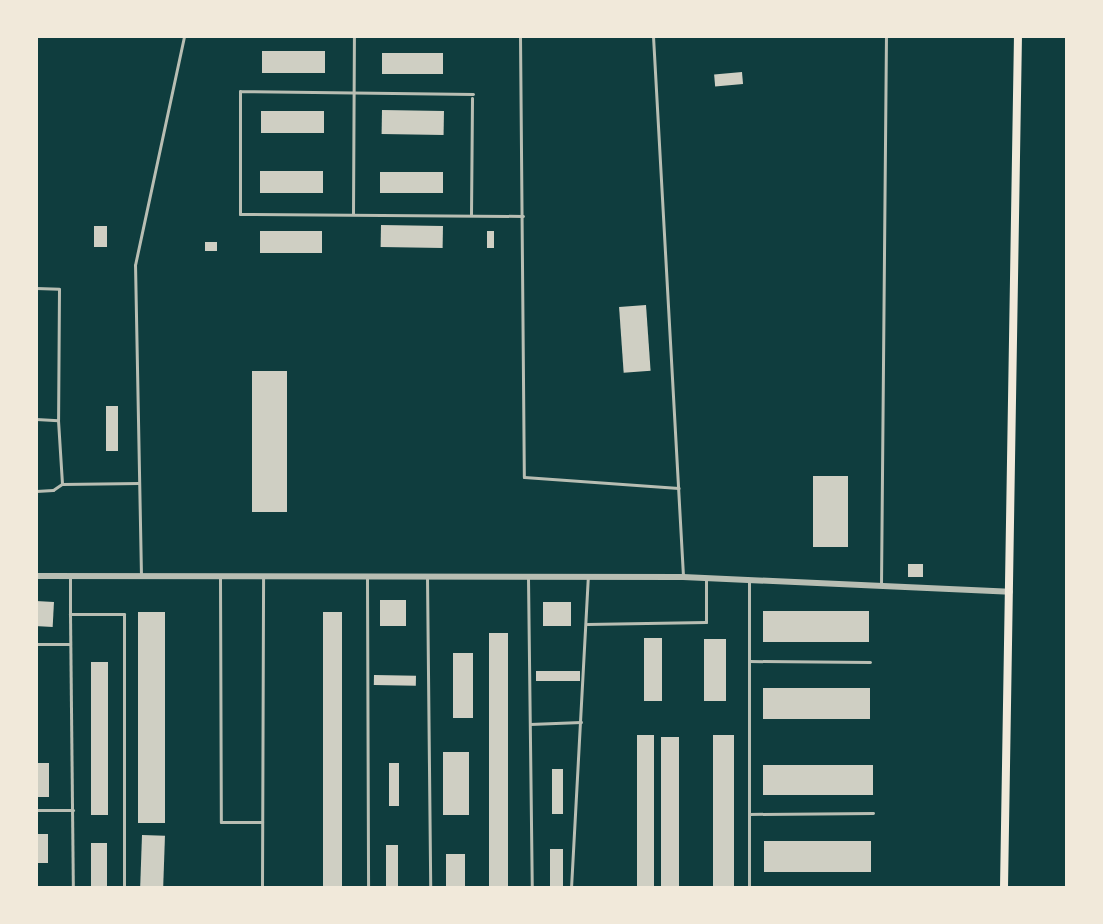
<!DOCTYPE html>
<style>
body{margin:0}
#map{position:relative;width:1103px;height:924px;overflow:hidden;background:#0f3d3e;font-family:"Alegreya Sans",sans-serif}
div>[style]{position:absolute}
.building>*{inset:0;background:#cfcfc3;transform-origin:0 0}
.service>*{height:3px;margin:-1.5px;padding:0 1.5px;transform-origin:1.5px;border-radius:1.5px;background:#b8beb3}
.minor>*{height:6px;margin:-3px;padding:0 3px;transform-origin:3px;border-radius:3px;background:#b8beb3}
.secondary>*{height:8px;margin:-4px;padding:0 4px;transform-origin:4px;border-radius:4px;background:#f1e9da}
span{translate:-50% -50%;white-space:nowrap;text-align:center;line-height:1.15;-webkit-text-stroke:4.5px #f1e9da;paint-order:stroke}
.frame{position:absolute;inset:0;border:38px solid #f1e9da;pointer-events:none}
</style>
<div id="map">
<div class="building">
<div style="left:262px;top:51px;width:63px;height:22px"></div>
<div style="left:382px;top:53px;width:61px;height:21px"></div>
<div style="left:742px;top:72px;width:12px;height:28px;rotate:85deg"></div>
<div style="left:382px;top:110px;width:62px;height:24px;rotate:1deg"></div>
<div style="left:261px;top:111px;width:63px;height:22px"></div>
<div style="left:260px;top:171px;width:63px;height:22px"></div>
<div style="left:380px;top:172px;width:63px;height:21px"></div>
<div style="left:381px;top:225px;width:62px;height:22px;rotate:1deg"></div>
<div style="left:94px;top:226px;width:13px;height:21px"></div>
<div style="left:260px;top:231px;width:62px;height:22px"></div>
<div style="left:487px;top:231px;width:7px;height:17px"></div>
<div style="left:205px;top:242px;width:12px;height:9px"></div>
<div style="left:646px;top:305px;width:66px;height:27px;rotate:86deg"></div>
<div style="left:287px;top:371px;width:141px;height:35px;rotate:90deg"></div>
<div style="left:106px;top:406px;width:12px;height:45px"></div>
<div style="left:813px;top:476px;width:35px;height:71px"></div>
<div style="left:908px;top:564px;width:15px;height:13px"></div>
<div style="left:380px;top:600px;width:26px;height:26px"></div>
<div style="left:36px;top:601px;width:18px;height:25px;rotate:3deg"></div>
<div style="left:543px;top:602px;width:28px;height:24px"></div>
<div style="left:869px;top:611px;width:31px;height:106px;rotate:90deg"></div>
<div style="left:138px;top:612px;width:27px;height:211px"></div>
<div style="left:323px;top:612px;width:19px;height:276px"></div>
<div style="left:489px;top:633px;width:19px;height:255px"></div>
<div style="left:644px;top:638px;width:18px;height:63px"></div>
<div style="left:704px;top:639px;width:22px;height:62px"></div>
<div style="left:453px;top:653px;width:20px;height:65px"></div>
<div style="left:91px;top:662px;width:17px;height:153px"></div>
<div style="left:536px;top:671px;width:44px;height:10px"></div>
<div style="left:374px;top:675px;width:42px;height:10px;rotate:1deg"></div>
<div style="left:763px;top:688px;width:107px;height:31px"></div>
<div style="left:637px;top:735px;width:17px;height:153px"></div>
<div style="left:713px;top:735px;width:21px;height:153px"></div>
<div style="left:661px;top:737px;width:18px;height:151px"></div>
<div style="left:443px;top:752px;width:26px;height:63px"></div>
<div style="left:36px;top:763px;width:13px;height:34px"></div>
<div style="left:389px;top:763px;width:10px;height:43px"></div>
<div style="left:873px;top:765px;width:30px;height:110px;rotate:90deg"></div>
<div style="left:552px;top:769px;width:11px;height:45px"></div>
<div style="left:36px;top:834px;width:12px;height:29px"></div>
<div style="left:142px;top:835px;width:23px;height:53px;rotate:2deg"></div>
<div style="left:764px;top:841px;width:107px;height:31px"></div>
<div style="left:91px;top:843px;width:16px;height:45px"></div>
<div style="left:386px;top:845px;width:12px;height:43px"></div>
<div style="left:550px;top:849px;width:13px;height:39px"></div>
<div style="left:446px;top:854px;width:19px;height:34px"></div>
</div>
<div class="service">
<div style="left:520px;top:36px;width:441px;rotate:89.5deg"></div>
<div style="left:524px;top:477px;width:155px;rotate:4.1deg"></div>
<div style="left:653px;top:36px;width:541px;rotate:86.82deg"></div>
<div style="left:473px;top:94px;width:233px;rotate:-179.3deg"></div>
<div style="left:240px;top:91px;width:123px;rotate:90deg"></div>
<div style="left:240px;top:214px;width:283px;rotate:0.4deg"></div>
<div style="left:353px;top:214px;width:178px;rotate:-89.7deg"></div>
<div style="left:471px;top:215px;width:117px;rotate:-89.5deg"></div>
<div style="left:36px;top:288px;width:23px;rotate:2deg"></div>
<div style="left:59px;top:289px;width:131px;rotate:90.4deg"></div>
<div style="left:58px;top:420px;width:64px;rotate:86.4deg"></div>
<div style="left:36px;top:419px;width:22px;rotate:3deg"></div>
<div style="left:36px;top:491px;width:17px;rotate:-3deg"></div>
<div style="left:53px;top:490px;width:11px;rotate:-34deg"></div>
<div style="left:62px;top:484px;width:77px;rotate:-0.7deg"></div>
<div style="left:141px;top:576px;width:311px;rotate:-91.1deg"></div>
<div style="left:135px;top:265px;width:234px;rotate:-77.9deg"></div>
<div style="left:70px;top:577px;width:37px;rotate:90deg"></div>
<div style="left:70px;top:614px;width:54px"></div>
<div style="left:124px;top:614px;width:274px;rotate:90deg"></div>
<div style="left:427px;top:577px;width:311px;rotate:89.4deg"></div>
<div style="left:220px;top:578px;width:244px;rotate:89.8deg"></div>
<div style="left:221px;top:822px;width:41px"></div>
<div style="left:367px;top:578px;width:310px;rotate:89.8deg"></div>
<div style="left:528px;top:578px;width:310px;rotate:89.3deg"></div>
<div style="left:881px;top:585px;width:549px;rotate:-89.48deg"></div>
<div style="left:70px;top:614px;width:274px;rotate:89.4deg"></div>
<div style="left:587px;top:624px;width:119px;rotate:-1deg"></div>
<div style="left:706px;top:622px;width:44px;rotate:-90deg"></div>
<div style="left:36px;top:644px;width:34px"></div>
<div style="left:749px;top:661px;width:121px;rotate:0.5deg"></div>
<div style="left:530px;top:724px;width:51px;rotate:-2.2deg"></div>
<div style="left:36px;top:810px;width:37px"></div>
<div style="left:749px;top:814px;width:124px;rotate:-0.5deg"></div>
<div style="left:262px;top:888px;width:310px;rotate:-89.8deg"></div>
<div style="left:571px;top:888px;width:311px;rotate:-86.9deg"></div>
<div style="left:749px;top:888px;width:307px;rotate:-90deg"></div>
</div>
<div class="minor">
<div style="left:36px;top:576px;width:647px;rotate:0.09deg"></div>
<div style="left:683px;top:577px;width:327px;rotate:2.6deg"></div>
</div>
<div class="secondary">
<div style="left:1004px;top:888px;width:852px;rotate:-89.06deg"></div>
</div>
<div class="frame"></div>
</div>
